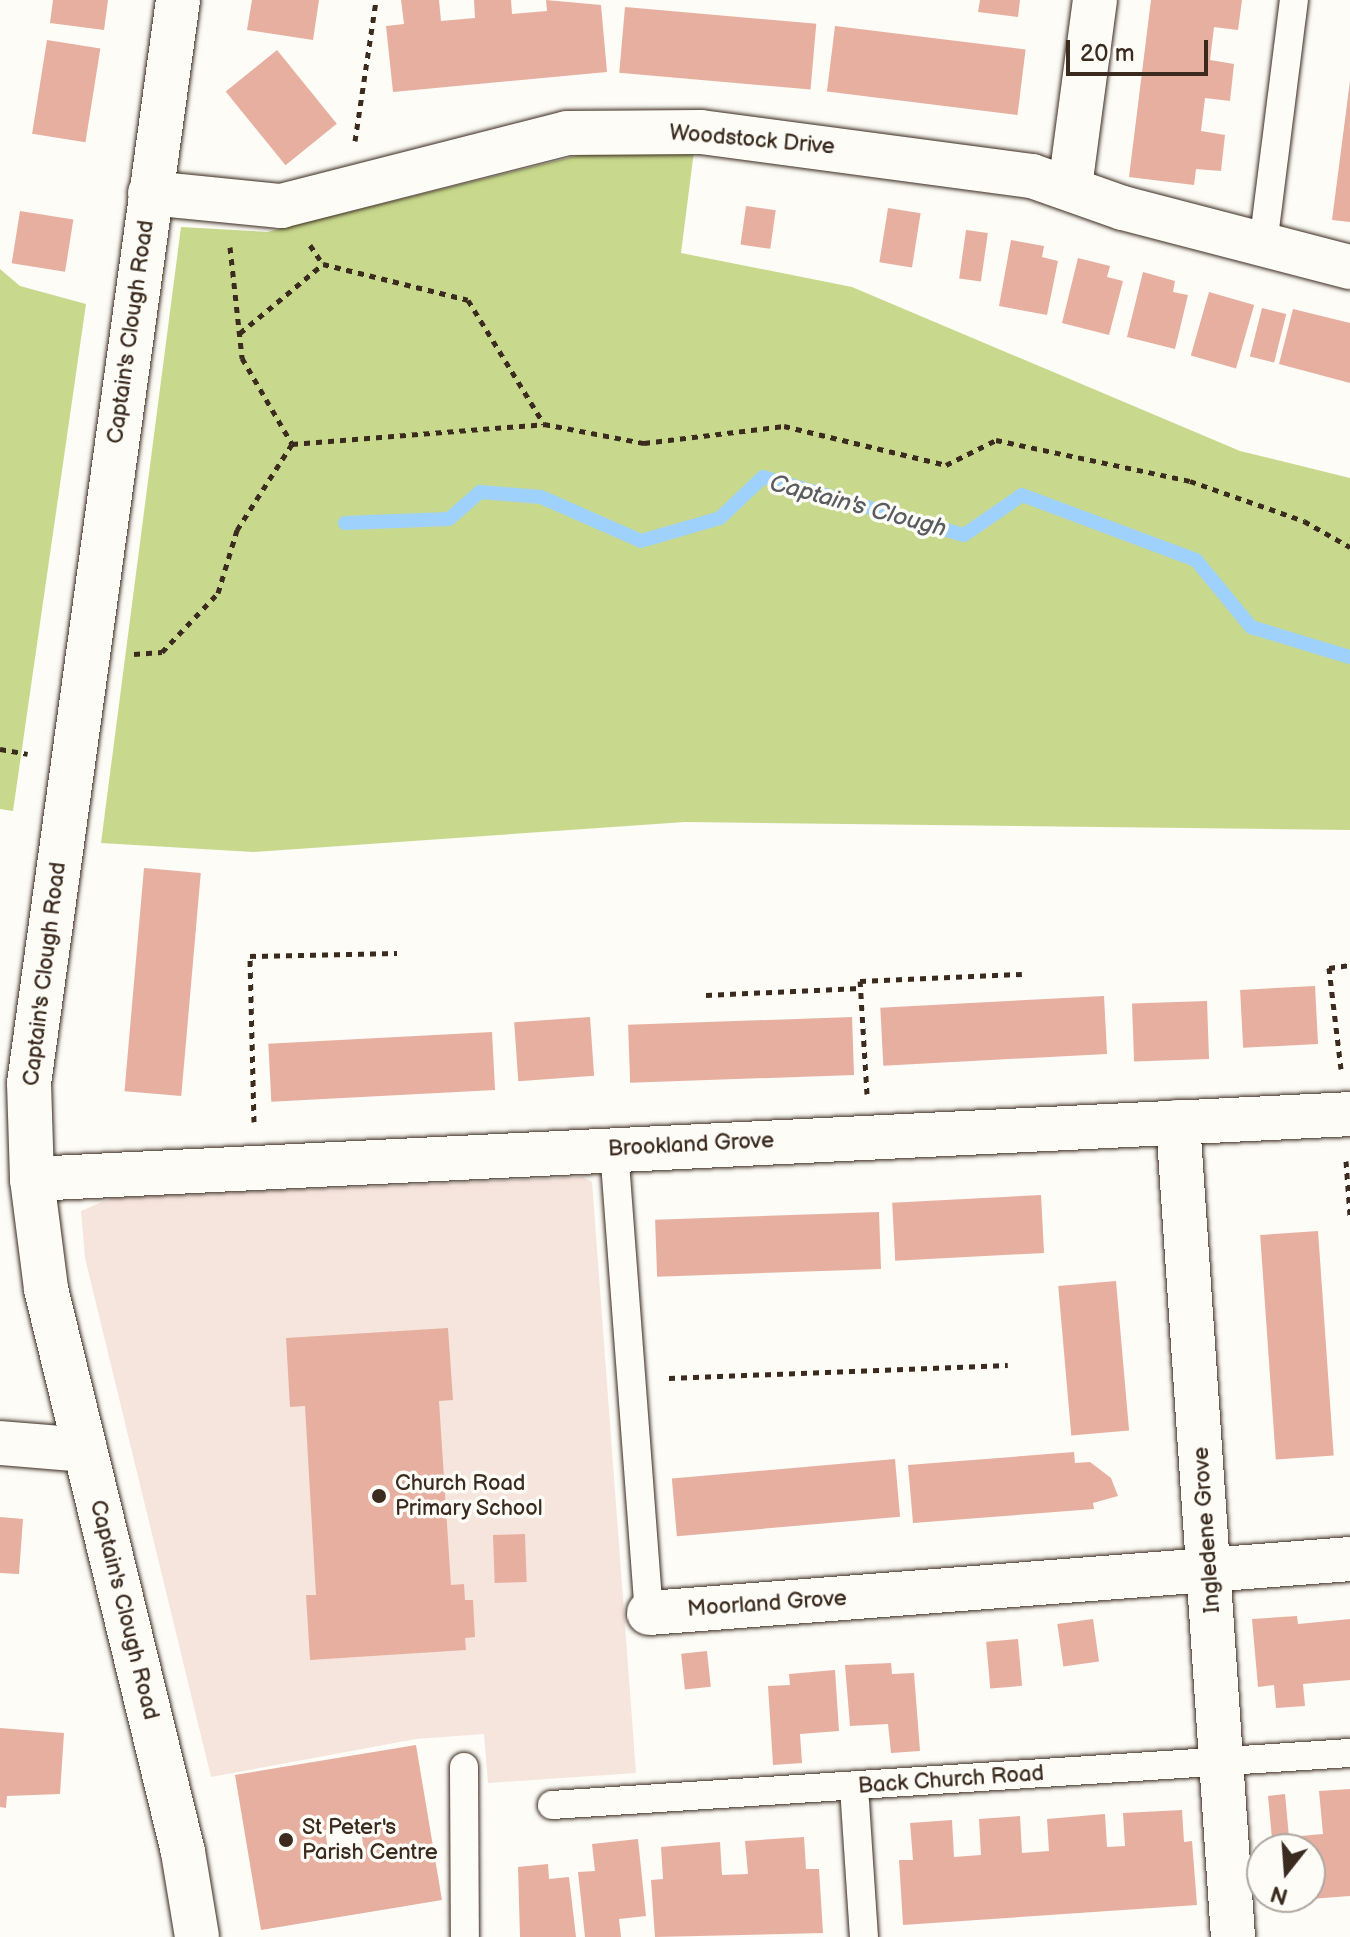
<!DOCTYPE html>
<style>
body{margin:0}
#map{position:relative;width:1350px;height:1937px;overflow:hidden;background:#fdfcf7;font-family:"Balsamiq Sans",sans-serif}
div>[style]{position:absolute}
.built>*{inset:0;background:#f6e5dd}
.green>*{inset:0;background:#c8d98d}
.stream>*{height:14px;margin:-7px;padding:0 7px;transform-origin:7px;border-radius:7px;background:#9ed2fc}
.building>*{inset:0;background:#e7afa0;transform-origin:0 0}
.path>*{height:5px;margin-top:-2.5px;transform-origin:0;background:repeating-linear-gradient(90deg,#3b2a1e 0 6px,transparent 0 12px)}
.roads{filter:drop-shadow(0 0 2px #3b2a1e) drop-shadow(0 0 2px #3b2a1e)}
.service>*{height:28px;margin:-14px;padding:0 14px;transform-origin:14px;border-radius:14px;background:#fdfcf7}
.minor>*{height:44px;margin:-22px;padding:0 22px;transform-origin:22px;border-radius:22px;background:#fdfcf7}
.tertiary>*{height:44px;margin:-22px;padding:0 22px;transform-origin:22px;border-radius:22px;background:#fdfcf7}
.dots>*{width:22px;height:22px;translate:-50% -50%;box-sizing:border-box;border:4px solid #fdfcf7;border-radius:50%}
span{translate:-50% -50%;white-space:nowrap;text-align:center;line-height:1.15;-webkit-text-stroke:7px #fdfcf7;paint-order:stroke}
.street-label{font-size:22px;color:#3b2a1e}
.poi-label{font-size:22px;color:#3b2a1e}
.left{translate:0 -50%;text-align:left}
.water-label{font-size:24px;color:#595c61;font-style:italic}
.north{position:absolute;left:1246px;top:1833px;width:80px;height:80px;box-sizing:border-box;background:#fdfcf7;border:2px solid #afa8a0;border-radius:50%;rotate:197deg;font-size:22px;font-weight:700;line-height:32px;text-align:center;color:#3b2a1e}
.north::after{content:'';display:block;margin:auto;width:28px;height:36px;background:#3b2a1e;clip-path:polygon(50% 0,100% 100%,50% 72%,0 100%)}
.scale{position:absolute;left:1066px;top:40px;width:142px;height:36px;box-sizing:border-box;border:4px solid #3b2a1e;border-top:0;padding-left:10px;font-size:24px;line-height:28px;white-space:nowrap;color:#3b2a1e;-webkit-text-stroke:6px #fdfcf7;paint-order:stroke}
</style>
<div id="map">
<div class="built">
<div style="clip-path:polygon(583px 1177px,592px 1182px,636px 1773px,488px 1783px,484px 1734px,416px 1739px,211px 1777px,85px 1258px,81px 1211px,111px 1198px)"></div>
</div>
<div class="green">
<div style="clip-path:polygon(694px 151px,681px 253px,852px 287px,1240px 451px,1350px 478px,1350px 830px,685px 822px,253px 852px,101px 843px,181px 227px,267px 232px,592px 152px)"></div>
<div style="clip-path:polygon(0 269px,20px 286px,86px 304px,13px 811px,0 809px)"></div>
</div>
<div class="stream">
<div style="left:345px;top:523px;width:104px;rotate:-2.2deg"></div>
<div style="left:449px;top:519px;width:41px;rotate:-41.1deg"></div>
<div style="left:480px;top:492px;width:61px;rotate:4.7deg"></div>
<div style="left:541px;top:497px;width:109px;rotate:23.7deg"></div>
<div style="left:641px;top:541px;width:82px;rotate:-16.2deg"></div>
<div style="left:720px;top:518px;width:59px;rotate:-43.6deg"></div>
<div style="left:763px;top:477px;width:209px;rotate:16.1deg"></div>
<div style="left:964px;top:535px;width:70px;rotate:-34.6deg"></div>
<div style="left:1022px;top:495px;width:186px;rotate:20.5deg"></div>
<div style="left:1196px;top:560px;width:87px;rotate:50.6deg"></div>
<div style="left:1251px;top:627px;width:103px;rotate:16.9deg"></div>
</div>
<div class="building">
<div style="clip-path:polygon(53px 0,108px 0,104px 30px,50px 23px)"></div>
<div style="clip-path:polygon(252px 0,319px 0,313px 40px,247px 30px)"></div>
<div style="clip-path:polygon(401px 0,439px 0,441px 21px,475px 18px,474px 0,511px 0,512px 14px,547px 11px,546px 0,601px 5px,607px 72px,393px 92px,386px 26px,404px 24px)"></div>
<div style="clip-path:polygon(980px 0,1020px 0,1018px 17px,978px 12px)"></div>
<div style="clip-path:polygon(1151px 0,1242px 0,1238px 30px,1214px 27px,1210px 60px,1234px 64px,1230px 101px,1205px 98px,1201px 131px,1225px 135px,1221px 171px,1196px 169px,1194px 185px,1129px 177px)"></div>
<div style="left:625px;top:7px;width:192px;height:66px;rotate:5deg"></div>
<div style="left:835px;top:26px;width:192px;height:66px;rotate:7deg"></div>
<div style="left:47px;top:40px;width:54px;height:95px;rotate:9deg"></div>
<div style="left:277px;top:50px;width:95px;height:66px;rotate:51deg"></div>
<div style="clip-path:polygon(1350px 81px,1350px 222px,1332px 220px)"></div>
<div style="left:746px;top:206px;width:30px;height:39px;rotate:8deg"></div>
<div style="left:888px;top:208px;width:33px;height:55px;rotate:9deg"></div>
<div style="left:20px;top:211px;width:54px;height:53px;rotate:9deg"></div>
<div style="left:966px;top:230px;width:22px;height:49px;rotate:8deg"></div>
<div style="clip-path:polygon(1011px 240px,1044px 246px,1042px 257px,1058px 261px,1047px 315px,999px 306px)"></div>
<div style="clip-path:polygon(1078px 258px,1110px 266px,1107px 277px,1123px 281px,1109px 335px,1062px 323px)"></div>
<div style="clip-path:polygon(1143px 272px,1175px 281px,1173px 292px,1188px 295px,1175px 349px,1127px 337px)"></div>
<div style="left:1209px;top:292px;width:47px;height:66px;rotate:16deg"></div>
<div style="left:1262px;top:308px;width:25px;height:50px;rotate:14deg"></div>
<div style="clip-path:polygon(1293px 309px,1350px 323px,1350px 383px,1279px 364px)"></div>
<div style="left:144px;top:868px;width:57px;height:224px;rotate:5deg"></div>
<div style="left:1315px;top:986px;width:58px;height:75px;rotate:87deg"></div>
<div style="left:1104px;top:996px;width:58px;height:224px;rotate:87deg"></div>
<div style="left:1207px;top:1001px;width:58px;height:75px;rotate:88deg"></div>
<div style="left:590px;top:1017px;width:59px;height:76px;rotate:86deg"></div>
<div style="left:852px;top:1017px;width:58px;height:224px;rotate:88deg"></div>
<div style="left:492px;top:1032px;width:58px;height:224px;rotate:87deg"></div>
<div style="left:1041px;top:1195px;width:58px;height:149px;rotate:87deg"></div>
<div style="left:879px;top:1212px;width:57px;height:224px;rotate:88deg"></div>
<div style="left:1318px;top:1231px;width:225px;height:58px;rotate:86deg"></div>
<div style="left:1116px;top:1281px;width:150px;height:58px;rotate:85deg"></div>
<div style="clip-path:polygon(448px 1328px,453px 1400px,439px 1401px,451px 1585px,464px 1584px,465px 1600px,473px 1600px,475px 1637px,465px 1638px,466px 1650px,310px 1660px,306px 1595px,316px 1595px,305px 1406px,290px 1407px,286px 1338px)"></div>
<div style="clip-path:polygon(1074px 1452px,1075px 1463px,1090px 1462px,1111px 1478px,1118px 1496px,1093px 1503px,1094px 1509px,913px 1523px,908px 1465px)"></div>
<div style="left:895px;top:1459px;width:58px;height:224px;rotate:85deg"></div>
<div style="clip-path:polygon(0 1517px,23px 1519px,19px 1574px,0 1573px)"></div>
<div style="left:525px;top:1534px;width:48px;height:32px;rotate:88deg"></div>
<div style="clip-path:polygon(1297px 1616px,1298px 1624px,1350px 1619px,1350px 1680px,1303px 1684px,1305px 1706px,1276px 1708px,1274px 1685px,1258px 1687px,1252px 1619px)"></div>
<div style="left:1093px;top:1619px;width:43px;height:36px;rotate:82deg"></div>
<div style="left:1018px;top:1639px;width:47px;height:32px;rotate:85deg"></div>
<div style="left:707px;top:1651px;width:36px;height:26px;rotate:84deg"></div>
<div style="clip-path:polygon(891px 1663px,892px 1674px,914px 1673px,920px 1751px,891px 1753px,888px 1724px,850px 1726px,845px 1665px)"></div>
<div style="clip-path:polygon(835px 1670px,839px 1731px,800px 1734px,802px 1763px,773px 1765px,768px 1686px,790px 1685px,789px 1674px)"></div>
<div style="clip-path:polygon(0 1728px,64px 1733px,60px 1794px,7px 1796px,6px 1808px,0 1807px)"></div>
<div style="clip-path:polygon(evenodd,416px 1745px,442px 1900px,261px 1930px,235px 1775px,416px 1745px,360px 1825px,364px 1850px,329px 1856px,325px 1830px,360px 1825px)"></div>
<div style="clip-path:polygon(1350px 1789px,1350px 1896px,1310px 1899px,1310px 1849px,1273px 1849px,1268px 1796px,1285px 1794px,1289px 1837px,1323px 1834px,1319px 1791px)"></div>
<div style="clip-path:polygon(1182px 1810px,1184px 1842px,1192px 1841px,1197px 1905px,903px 1925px,899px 1860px,913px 1860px,910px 1823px,952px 1820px,954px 1857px,981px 1855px,979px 1819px,1020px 1816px,1022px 1853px,1049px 1851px,1047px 1819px,1105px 1814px,1107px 1847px,1125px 1846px,1123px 1813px)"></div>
<div style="clip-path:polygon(804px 1837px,806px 1869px,819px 1869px,823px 1933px,655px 1937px,651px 1880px,663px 1879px,661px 1847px,720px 1842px,722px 1875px,748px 1874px,745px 1841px)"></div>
<div style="clip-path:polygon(638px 1839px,646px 1916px,619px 1919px,621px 1937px,585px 1937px,578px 1872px,595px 1871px,592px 1844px)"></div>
<div style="clip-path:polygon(548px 1864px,549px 1879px,569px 1877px,576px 1937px,520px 1937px,518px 1867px)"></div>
</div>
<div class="path">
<div style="left:355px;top:141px;width:143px;rotate:-81.5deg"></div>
<div style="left:310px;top:245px;width:23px;rotate:56deg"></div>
<div style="left:323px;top:264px;width:149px;rotate:13.9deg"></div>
<div style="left:468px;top:300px;width:145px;rotate:58.5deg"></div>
<div style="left:544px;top:424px;width:102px;rotate:10.8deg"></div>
<div style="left:644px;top:443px;width:141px;rotate:-6.9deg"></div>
<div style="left:784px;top:426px;width:167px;rotate:13.5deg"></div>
<div style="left:946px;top:465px;width:56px;rotate:-26.6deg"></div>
<div style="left:996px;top:440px;width:198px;rotate:11.9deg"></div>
<div style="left:1190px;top:481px;width:121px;rotate:19.3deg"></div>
<div style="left:1304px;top:521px;width:53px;rotate:29.5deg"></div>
<div style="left:230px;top:247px;width:112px;rotate:83.8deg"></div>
<div style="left:242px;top:358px;width:99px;rotate:59.8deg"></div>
<div style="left:240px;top:333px;width:108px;rotate:-39.7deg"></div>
<div style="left:134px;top:654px;width:28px;rotate:-4deg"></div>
<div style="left:162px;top:652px;width:81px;rotate:-46.5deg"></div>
<div style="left:218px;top:593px;width:66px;rotate:-73.2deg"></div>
<div style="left:237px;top:530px;width:102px;rotate:-57.4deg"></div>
<div style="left:292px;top:444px;width:253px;rotate:-4.5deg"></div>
<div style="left:0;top:749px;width:28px;rotate:10deg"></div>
<div style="left:706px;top:995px;width:154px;rotate:-2.6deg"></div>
<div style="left:1341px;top:1069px;width:102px;rotate:-96.8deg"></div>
<div style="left:1329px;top:968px;width:21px;rotate:-8deg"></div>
<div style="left:867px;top:1094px;width:113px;rotate:-93.5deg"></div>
<div style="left:860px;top:981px;width:162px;rotate:-2.5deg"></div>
<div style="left:254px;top:1122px;width:166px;rotate:-91.4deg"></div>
<div style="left:250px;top:956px;width:147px;rotate:-1.2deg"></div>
<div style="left:1346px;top:1161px;width:55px;rotate:85.8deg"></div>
<div style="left:669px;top:1378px;width:339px;rotate:-2.2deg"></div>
</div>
<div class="roads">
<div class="service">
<div style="left:1263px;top:245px;width:247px;rotate:-82.8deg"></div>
<div style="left:614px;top:1149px;width:465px;rotate:85.7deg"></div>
<div style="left:464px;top:1767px;width:170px;rotate:89.7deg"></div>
<div style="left:854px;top:1787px;width:150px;rotate:86.2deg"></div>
<div style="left:552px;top:1805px;width:800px;rotate:-3.73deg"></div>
</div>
<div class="minor">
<div style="left:1070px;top:187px;width:189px;rotate:-82.4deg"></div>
<div style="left:150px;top:193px;width:132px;rotate:5.7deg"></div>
<div style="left:281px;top:206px;width:295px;rotate:-14.3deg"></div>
<div style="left:567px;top:133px;width:134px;rotate:-0.4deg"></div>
<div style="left:701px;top:132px;width:334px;rotate:7.6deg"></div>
<div style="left:1032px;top:176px;width:96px;rotate:19.4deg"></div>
<div style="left:1123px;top:208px;width:235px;rotate:14.6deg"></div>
<div style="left:1178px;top:1122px;width:817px;rotate:86.14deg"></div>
<div style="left:32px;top:1179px;width:1320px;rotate:-2.82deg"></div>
<div style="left:0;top:1443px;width:85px;rotate:4.7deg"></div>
<div style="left:649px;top:1613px;width:703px;rotate:-4.4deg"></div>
</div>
<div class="tertiary">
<div style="left:178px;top:0;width:1093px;rotate:97.83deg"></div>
<div style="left:29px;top:1083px;width:96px;rotate:88.2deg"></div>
<div style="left:32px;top:1179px;width:111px;rotate:82.7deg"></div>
<div style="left:46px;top:1289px;width:579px;rotate:76.32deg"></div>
<div style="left:183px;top:1852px;width:86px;rotate:80.6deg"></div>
</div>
</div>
<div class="dots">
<div style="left:379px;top:1496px;background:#3b2a1e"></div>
<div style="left:286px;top:1840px;background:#3b2a1e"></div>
</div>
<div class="street-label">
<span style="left:752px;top:140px;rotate:5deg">Woodstock Drive</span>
<span style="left:131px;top:332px;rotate:-82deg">Captain's Clough Road</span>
<span style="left:45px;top:974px;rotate:-83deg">Captain's Clough Road</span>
<span style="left:691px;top:1145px;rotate:-3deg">Brookland Grove</span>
<span style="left:1207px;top:1530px;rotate:-94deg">Ingledene Grove</span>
<span style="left:767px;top:1604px;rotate:-4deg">Moorland Grove</span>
<span style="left:124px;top:1610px;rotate:76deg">Captain's Clough Road</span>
<span style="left:951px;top:1780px;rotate:-4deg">Back Church Road</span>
</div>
<div class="poi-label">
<span class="left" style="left:395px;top:1496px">Church Road<br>Primary School</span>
<span class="left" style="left:302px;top:1840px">St Peter's<br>Parish Centre</span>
</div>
<div class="water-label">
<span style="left:858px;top:506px;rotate:15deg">Captain's Clough</span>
</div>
<div class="north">N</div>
<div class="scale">20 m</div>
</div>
